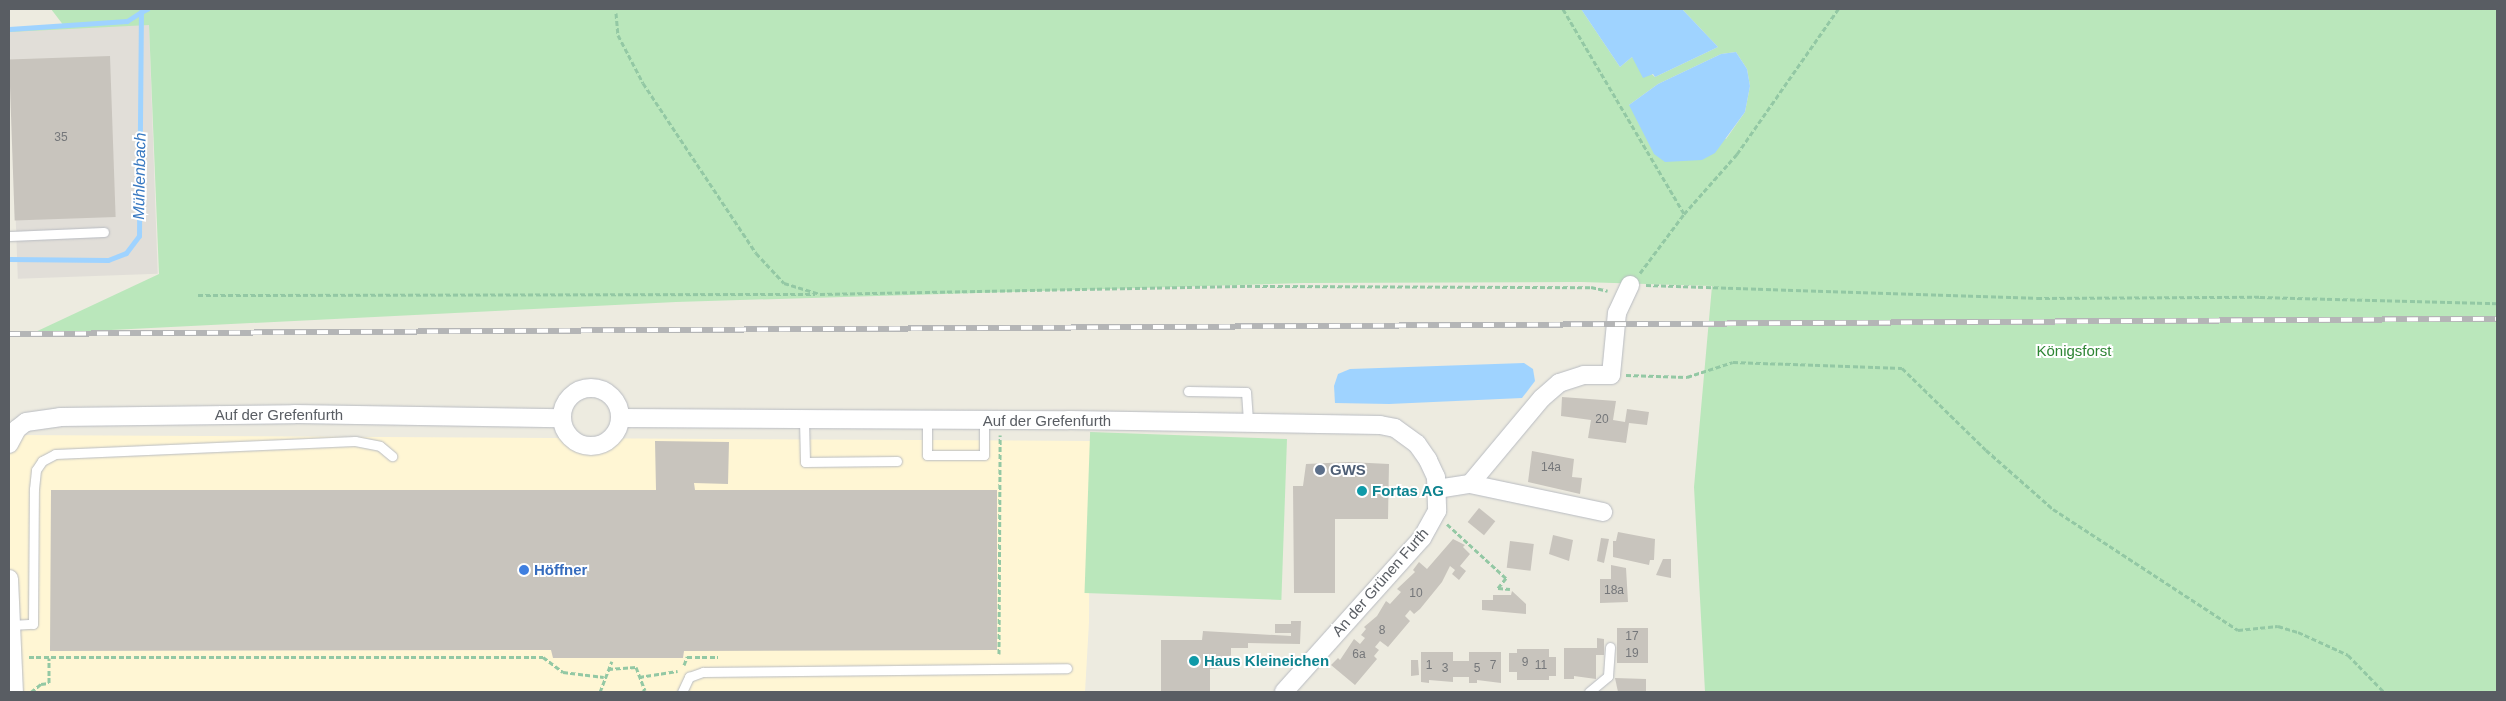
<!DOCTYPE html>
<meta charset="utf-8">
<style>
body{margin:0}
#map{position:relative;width:2506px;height:701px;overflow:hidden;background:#edebe0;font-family:Helvetica,sans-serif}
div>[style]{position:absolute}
.commercial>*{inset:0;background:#fff6d4}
.industrial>*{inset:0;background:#e1ded8;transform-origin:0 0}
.green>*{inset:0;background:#bae7bb;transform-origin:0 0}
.water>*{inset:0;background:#9fd3ff}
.stream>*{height:5px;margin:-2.5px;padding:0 2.5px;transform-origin:2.5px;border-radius:2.5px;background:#9fd3ff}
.building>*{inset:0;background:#c8c4bd;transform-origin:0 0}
.path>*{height:3px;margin-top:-1.5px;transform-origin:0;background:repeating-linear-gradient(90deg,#93c8a4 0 5px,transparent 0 7.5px)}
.roads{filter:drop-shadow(0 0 1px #b8bbc1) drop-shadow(0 0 1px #b8bbc1)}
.service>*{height:9px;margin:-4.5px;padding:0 4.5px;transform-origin:4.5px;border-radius:4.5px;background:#fff}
.minor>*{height:18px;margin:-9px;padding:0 9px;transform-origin:9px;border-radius:9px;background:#fff}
.minor>.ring{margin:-9px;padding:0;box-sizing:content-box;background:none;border:18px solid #fff;border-radius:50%}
.rail>*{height:5.5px;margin-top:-2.75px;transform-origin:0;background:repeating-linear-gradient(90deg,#fff 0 11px,#b4b5b6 0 22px);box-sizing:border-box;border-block:1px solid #b4b5b6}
.dots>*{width:14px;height:14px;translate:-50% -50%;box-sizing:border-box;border:2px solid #fff;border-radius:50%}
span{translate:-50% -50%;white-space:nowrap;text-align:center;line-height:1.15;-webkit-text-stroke:4px #fff;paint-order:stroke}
.number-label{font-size:12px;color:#75777a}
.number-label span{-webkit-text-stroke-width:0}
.park-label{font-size:15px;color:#2e8534}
.street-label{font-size:15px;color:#595d63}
.service-label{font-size:15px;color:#4e5e75;font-weight:700}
.left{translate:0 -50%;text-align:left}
.culture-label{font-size:15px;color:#0d838f;font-weight:700}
.shop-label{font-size:15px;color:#366cbe;font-weight:700}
.water-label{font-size:16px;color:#3778c1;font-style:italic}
.frame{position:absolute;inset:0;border:10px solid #595d63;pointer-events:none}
</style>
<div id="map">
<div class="commercial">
<div style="clip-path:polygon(9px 435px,1090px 441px,1089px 622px,1085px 692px,9px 692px)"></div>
</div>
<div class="industrial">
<div style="left:149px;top:24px;width:250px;height:140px;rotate:88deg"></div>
</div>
<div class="green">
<div style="clip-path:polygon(evenodd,51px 9px,1581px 9px,1620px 67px,1632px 57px,1655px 77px,1718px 47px,1682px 9px,2497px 9px,2497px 692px,1705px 692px,1694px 487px,1712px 286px,1581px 282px,1303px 283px,676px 302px,31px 334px,159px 274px,149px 25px,9px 32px,9px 28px,64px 26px,51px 9px,1736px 52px,1747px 69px,1750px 86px,1745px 112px,1726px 139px,1629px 105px,1658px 84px,1721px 54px,1736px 52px)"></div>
<div style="left:1287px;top:439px;width:161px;height:197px;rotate:92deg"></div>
</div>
<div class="water">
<div style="clip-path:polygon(1581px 9px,1682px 9px,1718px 47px,1655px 77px,1653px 74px,1643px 78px,1632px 57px,1620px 67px)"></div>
<div style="clip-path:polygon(1736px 52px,1747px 69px,1750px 86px,1745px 112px,1715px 153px,1702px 160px,1665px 162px,1654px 154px,1629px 105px,1658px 84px,1721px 54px)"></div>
<div style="clip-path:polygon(1524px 363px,1533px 369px,1535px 381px,1522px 398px,1389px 404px,1335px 403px,1334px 386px,1338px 374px,1350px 369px)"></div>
</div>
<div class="stream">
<div style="left:9px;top:29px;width:118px;rotate:-3.9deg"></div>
<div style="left:127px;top:21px;width:17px;rotate:-33deg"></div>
<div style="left:9px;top:259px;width:99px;rotate:0.6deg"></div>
<div style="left:108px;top:260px;width:19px;rotate:-21deg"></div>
<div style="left:126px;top:253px;width:21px;rotate:-53deg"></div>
<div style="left:139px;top:236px;width:224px;rotate:-89.5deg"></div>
<div style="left:141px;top:12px;width:7px;rotate:-27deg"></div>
</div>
<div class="building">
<div style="left:110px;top:56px;width:161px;height:101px;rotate:88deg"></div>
<div style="clip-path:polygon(1562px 397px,1616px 401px,1613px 420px,1625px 422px,1627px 409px,1649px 412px,1647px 425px,1629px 423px,1626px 443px,1588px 438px,1591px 420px,1561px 416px)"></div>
<div style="clip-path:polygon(655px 441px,729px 442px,728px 484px,694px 483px,695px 490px,997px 490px,997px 650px,684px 651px,683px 658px,553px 658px,551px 650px,50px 651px,51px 490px,656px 490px)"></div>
<div style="clip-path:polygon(1532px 451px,1574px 459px,1572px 477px,1582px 478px,1580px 494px,1528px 482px)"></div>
<div style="clip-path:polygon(1349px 462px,1389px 464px,1388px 519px,1335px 519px,1335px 593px,1294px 593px,1293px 486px,1303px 486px,1306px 464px)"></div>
<div style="left:1479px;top:508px;width:21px;height:18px;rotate:39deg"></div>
<div style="clip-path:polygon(1618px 532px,1655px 539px,1654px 560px,1650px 560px,1649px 565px,1613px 557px,1613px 541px,1616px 541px)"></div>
<div style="clip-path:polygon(1553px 535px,1573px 540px,1569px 561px,1549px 554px)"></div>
<div style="clip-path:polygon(1601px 538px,1609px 539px,1604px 563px,1597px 561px)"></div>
<div style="clip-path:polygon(1453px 539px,1465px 545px,1463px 547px,1470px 554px,1460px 566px,1466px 571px,1459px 580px,1452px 574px,1455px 570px,1450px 566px,1442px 582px,1420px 609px,1414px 614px,1410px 610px,1405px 616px,1410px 621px,1388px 647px,1380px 641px,1375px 647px,1379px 650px,1374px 656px,1377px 659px,1355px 685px,1331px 665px,1338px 658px,1340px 660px,1354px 639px,1360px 644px,1365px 638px,1361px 635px,1366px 629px,1364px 627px,1377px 616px,1386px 601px,1390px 604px,1401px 592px,1397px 589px,1415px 572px,1413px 570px,1419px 562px,1427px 569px)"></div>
<div style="left:1510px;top:541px;width:24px;height:27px;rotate:7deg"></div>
<div style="clip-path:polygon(1663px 559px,1671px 559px,1671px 578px,1656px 575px)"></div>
<div style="clip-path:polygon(1611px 565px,1626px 568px,1628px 602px,1600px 603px,1600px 579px,1611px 579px)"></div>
<div style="clip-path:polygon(1512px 591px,1526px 604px,1526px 614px,1482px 610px,1482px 600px,1493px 600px,1493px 595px,1511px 595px)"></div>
<div style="clip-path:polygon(1291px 621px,1301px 621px,1300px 644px,1248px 643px,1248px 648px,1231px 648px,1231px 655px,1222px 668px,1210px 669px,1210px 692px,1161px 692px,1161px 640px,1202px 640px,1203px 631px,1291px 636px,1291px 633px,1275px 633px,1275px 624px,1291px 624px)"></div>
<div style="left:1617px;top:628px;width:31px;height:35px"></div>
<div style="clip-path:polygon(1597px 638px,1604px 639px,1604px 655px,1596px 655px,1596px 679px,1574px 676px,1574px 679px,1564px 679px,1564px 648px,1597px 648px)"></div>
<div style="clip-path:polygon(1517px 649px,1549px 649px,1549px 657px,1556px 657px,1556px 676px,1549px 676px,1549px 680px,1517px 680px,1517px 672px,1509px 672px,1509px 653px,1517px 653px)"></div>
<div style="clip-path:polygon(1421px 652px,1453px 652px,1453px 661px,1469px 661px,1469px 652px,1501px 652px,1501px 683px,1477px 680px,1477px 683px,1469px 683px,1469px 677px,1453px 677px,1453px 682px,1429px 680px,1429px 683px,1421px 682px)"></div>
<div style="clip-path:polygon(1411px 660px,1418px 660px,1419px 675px,1411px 676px)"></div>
<div style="clip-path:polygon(1615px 678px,1646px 679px,1646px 692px,1618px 692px)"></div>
</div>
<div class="path">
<div style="left:1563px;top:9px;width:238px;rotate:59.4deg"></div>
<div style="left:616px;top:13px;width:22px;rotate:85deg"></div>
<div style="left:618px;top:35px;width:54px;rotate:62.5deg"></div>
<div style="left:643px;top:83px;width:204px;rotate:56.4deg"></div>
<div style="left:756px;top:253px;width:41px;rotate:47deg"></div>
<div style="left:784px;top:283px;width:38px;rotate:17deg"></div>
<div style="left:820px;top:294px;width:435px;rotate:-1.1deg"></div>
<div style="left:1255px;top:286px;width:336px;rotate:0.2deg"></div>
<div style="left:1591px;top:287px;width:17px;rotate:13deg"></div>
<div style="left:1640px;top:273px;width:74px;rotate:-53.3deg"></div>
<div style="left:1684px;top:214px;width:80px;rotate:-48.5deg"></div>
<div style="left:1737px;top:154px;width:177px;rotate:-55.1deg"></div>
<div style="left:1646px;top:285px;width:391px;rotate:1.9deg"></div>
<div style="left:2037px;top:298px;width:223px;rotate:-0.3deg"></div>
<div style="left:2260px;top:297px;width:237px;rotate:1.5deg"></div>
<div style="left:198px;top:295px;width:617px;rotate:-0.09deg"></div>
<div style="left:1626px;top:375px;width:61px;rotate:1.9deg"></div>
<div style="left:1687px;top:377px;width:48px;rotate:-18.1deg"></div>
<div style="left:1733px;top:362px;width:169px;rotate:2deg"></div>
<div style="left:1902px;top:368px;width:117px;rotate:44.3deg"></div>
<div style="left:1986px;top:450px;width:89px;rotate:41.4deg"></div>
<div style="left:2053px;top:509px;width:221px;rotate:33.2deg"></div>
<div style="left:2238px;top:630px;width:40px;rotate:-5.7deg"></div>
<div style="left:2278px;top:626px;width:21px;rotate:17deg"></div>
<div style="left:2298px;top:632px;width:55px;rotate:24.7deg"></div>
<div style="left:2348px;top:655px;width:52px;rotate:45.8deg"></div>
<div style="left:1447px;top:524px;width:80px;rotate:42.5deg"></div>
<div style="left:1506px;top:578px;width:13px;rotate:129deg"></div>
<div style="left:1498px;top:588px;width:12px;rotate:5deg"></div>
<div style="left:999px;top:654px;width:219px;rotate:-89.7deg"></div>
<div style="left:29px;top:657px;width:514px"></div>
<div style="left:543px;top:657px;width:25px;rotate:37deg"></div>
<div style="left:563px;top:672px;width:41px;rotate:7deg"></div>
<div style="left:684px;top:665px;width:9px;rotate:-69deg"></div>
<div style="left:687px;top:657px;width:31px"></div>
<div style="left:608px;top:669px;width:28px;rotate:-4deg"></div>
<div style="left:636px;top:667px;width:25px;rotate:69deg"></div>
<div style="left:645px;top:690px;width:4px;rotate:146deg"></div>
<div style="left:639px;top:677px;width:39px;rotate:-9deg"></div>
<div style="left:31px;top:692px;width:13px;rotate:-39deg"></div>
<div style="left:41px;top:684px;width:8px;rotate:-7deg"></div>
<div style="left:49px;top:683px;width:25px;rotate:-90deg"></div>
<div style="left:600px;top:692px;width:33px;rotate:-69deg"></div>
</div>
<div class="roads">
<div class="service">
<div style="left:9px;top:236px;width:95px;rotate:-2.4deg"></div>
<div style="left:1188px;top:391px;width:58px;rotate:1deg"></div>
<div style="left:1246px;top:392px;width:31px;rotate:86deg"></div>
<div style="left:804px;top:420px;width:42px;rotate:88.6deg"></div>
<div style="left:805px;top:462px;width:92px;rotate:-0.6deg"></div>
<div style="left:927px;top:421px;width:34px;rotate:90deg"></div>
<div style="left:927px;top:455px;width:57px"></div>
<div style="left:984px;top:455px;width:34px;rotate:-90deg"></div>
<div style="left:11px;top:625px;width:22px;rotate:-3deg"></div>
<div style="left:33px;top:624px;width:135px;rotate:-89.6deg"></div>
<div style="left:34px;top:489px;width:19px;rotate:-84deg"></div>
<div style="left:36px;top:470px;width:11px;rotate:-56deg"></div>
<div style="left:42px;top:461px;width:15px;rotate:-28deg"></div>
<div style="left:55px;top:454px;width:300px;rotate:-2.5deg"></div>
<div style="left:355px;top:441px;width:25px;rotate:11deg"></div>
<div style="left:380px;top:446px;width:16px;rotate:40deg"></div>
<div style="left:682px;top:692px;width:17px;rotate:-65deg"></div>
<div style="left:689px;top:677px;width:15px;rotate:-20deg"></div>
<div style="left:703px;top:672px;width:364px;rotate:-0.6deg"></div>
<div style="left:1589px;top:692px;width:25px;rotate:-40deg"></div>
<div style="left:1608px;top:676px;width:29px;rotate:-86deg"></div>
</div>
<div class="minor">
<div class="ring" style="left:562px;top:388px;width:40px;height:40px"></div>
<div style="left:621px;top:418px;width:447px;rotate:0.3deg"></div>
<div style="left:1068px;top:420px;width:312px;rotate:0.9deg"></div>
<div style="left:1380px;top:425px;width:15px;rotate:11deg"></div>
<div style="left:1395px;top:428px;width:27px;rotate:36deg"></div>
<div style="left:1417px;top:444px;width:19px;rotate:55deg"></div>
<div style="left:1428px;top:460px;width:19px;rotate:65deg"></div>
<div style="left:1436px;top:477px;width:34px;rotate:88deg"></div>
<div style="left:1437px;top:511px;width:31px;rotate:119deg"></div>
<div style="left:1422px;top:538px;width:207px;rotate:131.9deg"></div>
<div style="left:9px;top:444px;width:17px;rotate:-62deg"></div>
<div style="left:17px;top:429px;width:11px;rotate:-38deg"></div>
<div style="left:26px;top:422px;width:34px;rotate:-8deg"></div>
<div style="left:60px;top:417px;width:234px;rotate:-0.7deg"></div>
<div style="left:294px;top:414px;width:267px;rotate:0.9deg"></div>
<div style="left:1470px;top:484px;width:136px;rotate:11.9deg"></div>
<div style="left:1437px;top:489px;width:33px;rotate:-9deg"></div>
<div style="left:1470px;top:484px;width:112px;rotate:-50.1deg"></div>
<div style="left:1542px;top:398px;width:23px;rotate:-41deg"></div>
<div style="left:1559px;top:383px;width:26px;rotate:-18deg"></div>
<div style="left:1584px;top:375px;width:27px"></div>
<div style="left:1611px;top:375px;width:62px;rotate:-84.5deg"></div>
<div style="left:1617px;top:313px;width:31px;rotate:-65deg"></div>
<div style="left:9px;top:579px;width:113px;rotate:87.5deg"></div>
</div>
</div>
<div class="rail">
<div style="left:9px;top:334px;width:2488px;rotate:-0.35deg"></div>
</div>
<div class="dots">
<div style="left:1320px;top:470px;background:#5c6f8a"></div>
<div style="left:1362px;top:491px;background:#0f9aa8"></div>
<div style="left:524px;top:570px;background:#3f7fe0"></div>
<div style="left:1194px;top:661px;background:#0f9aa8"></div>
</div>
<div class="number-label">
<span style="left:61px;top:138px">35</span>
<span style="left:1602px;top:420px">20</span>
<span style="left:1551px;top:468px">14a</span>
<span style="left:1614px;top:591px">18a</span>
<span style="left:1416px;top:594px">10</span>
<span style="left:1382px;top:631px">8</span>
<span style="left:1632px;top:637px">17</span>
<span style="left:1632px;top:654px">19</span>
<span style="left:1359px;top:655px">6a</span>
<span style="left:1525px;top:663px">9</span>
<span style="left:1429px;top:666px">1</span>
<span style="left:1493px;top:666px">7</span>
<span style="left:1541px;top:666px">11</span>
<span style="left:1445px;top:669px">3</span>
<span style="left:1477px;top:669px">5</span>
</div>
<div class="park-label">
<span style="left:2074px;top:351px">Königsforst</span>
</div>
<div class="street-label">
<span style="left:279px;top:415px">Auf der Grefenfurth</span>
<span style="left:1047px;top:421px">Auf der Grefenfurth</span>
<span style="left:1380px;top:582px;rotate:-49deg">An der Grünen Furth</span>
</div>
<div class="service-label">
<span class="left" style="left:1330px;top:470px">GWS</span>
</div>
<div class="culture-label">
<span class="left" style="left:1372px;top:491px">Fortas AG</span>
<span class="left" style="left:1204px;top:661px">Haus Kleineichen</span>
</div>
<div class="shop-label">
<span class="left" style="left:534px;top:570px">Höffner</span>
</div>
<div class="water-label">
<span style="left:140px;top:176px;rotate:-89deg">Mühlenbach</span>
</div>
<div class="frame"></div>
</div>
